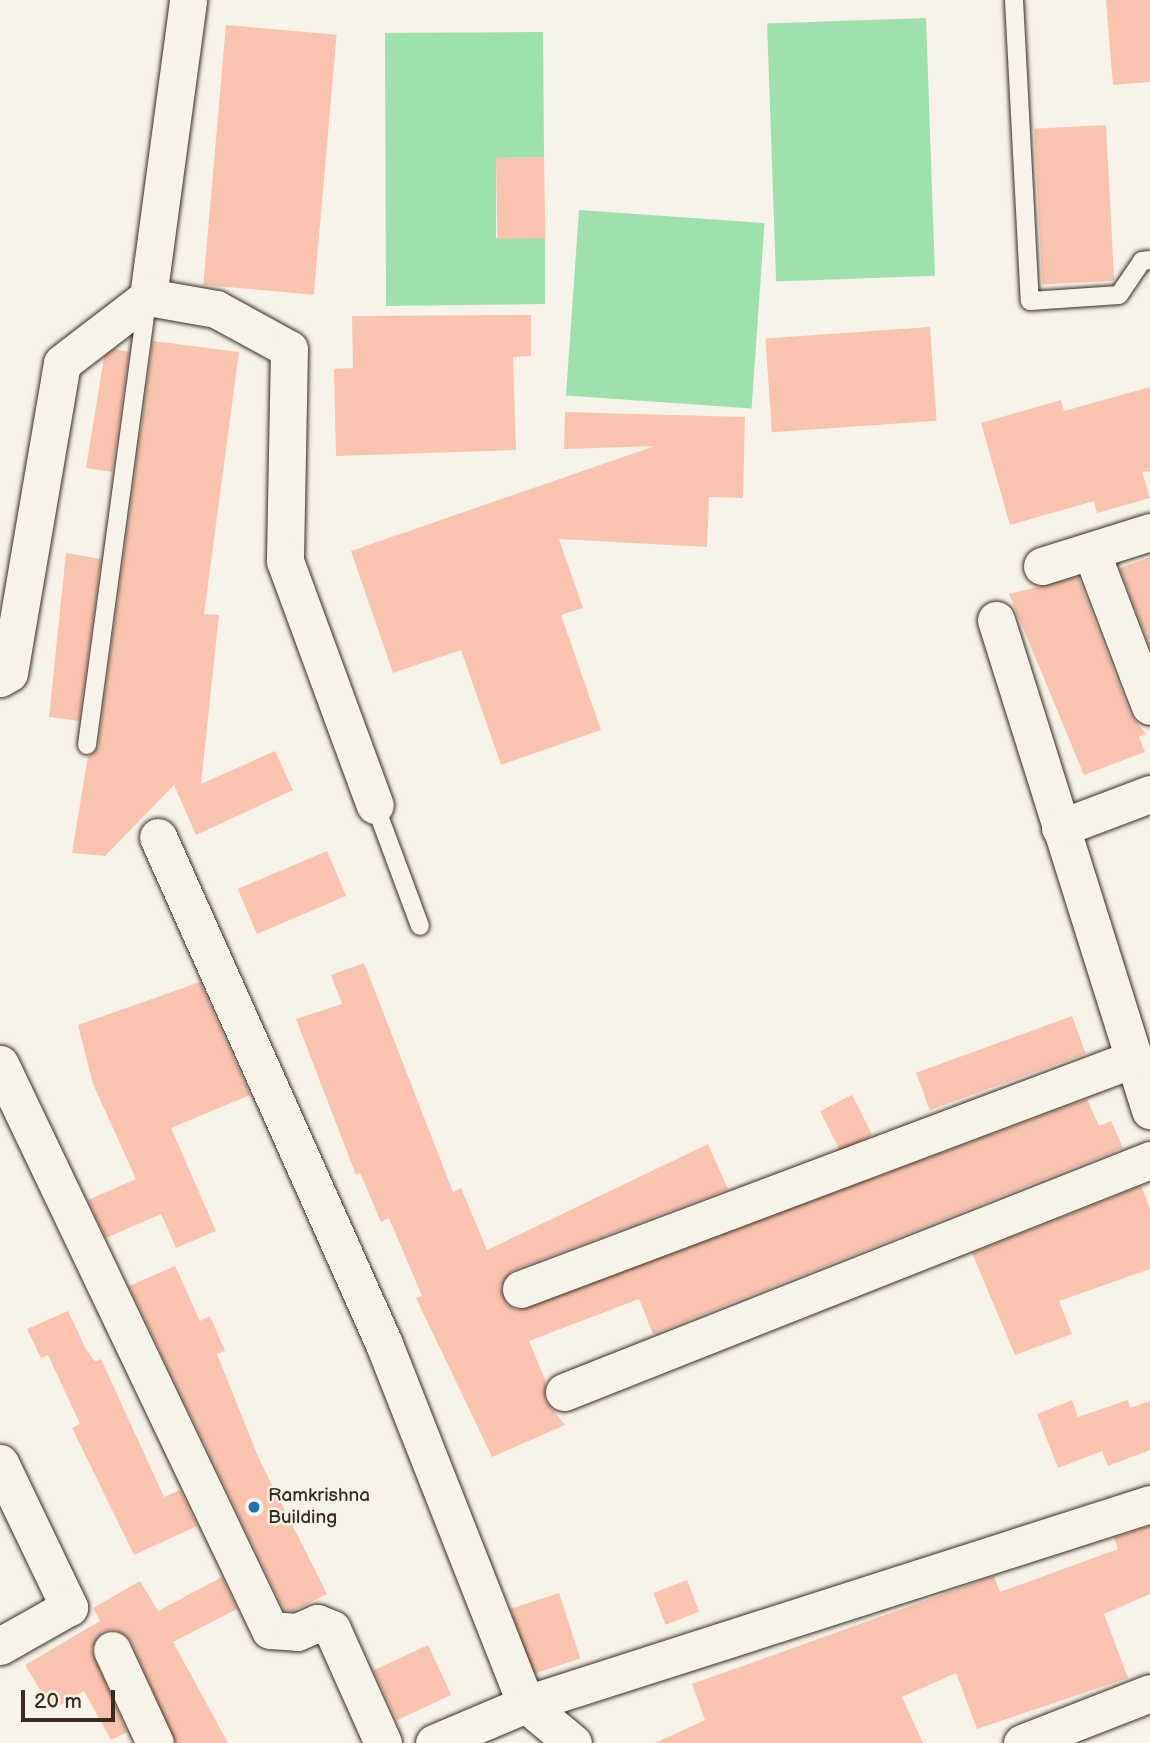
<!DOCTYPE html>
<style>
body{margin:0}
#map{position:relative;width:1150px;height:1743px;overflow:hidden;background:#f7f3e8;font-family:"Balsamiq Sans",sans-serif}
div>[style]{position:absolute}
.green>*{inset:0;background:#9ee1ac;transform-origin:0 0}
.building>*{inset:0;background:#fac3ad;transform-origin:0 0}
.roads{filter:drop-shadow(0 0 2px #3b2a1e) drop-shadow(0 0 2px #3b2a1e)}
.lane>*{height:18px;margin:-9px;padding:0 9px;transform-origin:9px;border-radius:9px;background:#f7f3e8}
.street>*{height:37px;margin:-18.5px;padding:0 18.5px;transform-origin:18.5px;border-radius:18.5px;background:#f7f3e8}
.dots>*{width:19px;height:19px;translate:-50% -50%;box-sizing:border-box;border:4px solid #f7f3e8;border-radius:50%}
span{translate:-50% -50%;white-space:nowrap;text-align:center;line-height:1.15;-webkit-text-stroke:5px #f7f3e8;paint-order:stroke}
.poi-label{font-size:19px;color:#3b2a1e}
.left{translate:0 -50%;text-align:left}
.scale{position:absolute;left:21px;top:1690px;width:94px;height:32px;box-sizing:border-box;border:4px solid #3b2a1e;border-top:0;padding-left:9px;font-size:21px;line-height:24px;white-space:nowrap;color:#3b2a1e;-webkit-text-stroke:5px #f7f3e8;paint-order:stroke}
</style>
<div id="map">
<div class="green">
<div style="left:926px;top:18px;width:258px;height:159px;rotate:88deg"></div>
<div style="clip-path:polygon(543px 32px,544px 157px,496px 158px,496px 238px,545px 238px,545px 304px,386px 306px,385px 33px)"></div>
<div style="left:579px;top:210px;width:186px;height:186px;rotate:4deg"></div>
</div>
<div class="building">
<div style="clip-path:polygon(1106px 0,1150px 0,1150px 82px,1113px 85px)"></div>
<div style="left:226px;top:25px;width:111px;height:261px;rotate:5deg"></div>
<div style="left:1106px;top:125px;width:156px;height:72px;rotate:87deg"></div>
<div style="left:544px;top:157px;width:81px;height:48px;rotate:89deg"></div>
<div style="clip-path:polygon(531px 315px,531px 356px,513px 357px,516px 450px,336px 456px,334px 369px,353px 368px,352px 316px)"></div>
<div style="left:930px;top:327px;width:94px;height:165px;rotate:86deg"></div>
<div style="clip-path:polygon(153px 341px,239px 352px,204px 614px,219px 615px,201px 784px,275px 751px,293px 790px,196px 835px,174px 785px,105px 856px,72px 853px,88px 756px,98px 747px)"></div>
<div style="clip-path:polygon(114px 349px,129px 352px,112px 472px,86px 468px,104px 357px)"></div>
<div style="clip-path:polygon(1150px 387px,1150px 471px,1142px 472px,1150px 498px,1097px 513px,1094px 501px,1010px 525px,981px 423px,1061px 400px,1064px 411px)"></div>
<div style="clip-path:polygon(565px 412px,745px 417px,743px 498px,709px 497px,707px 547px,559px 539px,583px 608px,561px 615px,601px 730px,501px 765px,461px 650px,393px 673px,351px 551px,655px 446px,564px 449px)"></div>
<div style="clip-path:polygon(66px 553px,101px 559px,79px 721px,49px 717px)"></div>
<div style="clip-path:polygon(1150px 557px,1150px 647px,1120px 568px)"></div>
<div style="clip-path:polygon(1078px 577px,1130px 714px,1146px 734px,1139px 737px,1145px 752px,1084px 775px,1009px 594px)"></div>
<div style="left:327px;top:851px;width:49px;height:97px;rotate:67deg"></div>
<div style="clip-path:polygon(364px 963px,453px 1192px,461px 1188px,487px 1250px,708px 1144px,728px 1189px,513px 1270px,500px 1286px,507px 1305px,517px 1310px,1087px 1099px,1099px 1126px,1111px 1121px,1123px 1148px,653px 1334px,639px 1299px,529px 1341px,546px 1382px,545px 1400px,565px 1425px,492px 1457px,416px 1298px,422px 1296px,389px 1218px,381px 1222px,360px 1173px,356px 1175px,296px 1019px,342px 1004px,331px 975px)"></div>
<div style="clip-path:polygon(200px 982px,250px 1095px,171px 1128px,216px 1231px,176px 1248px,161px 1214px,106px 1238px,88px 1200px,136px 1179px,93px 1084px,78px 1025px)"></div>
<div style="left:1072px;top:1016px;width:40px;height:166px;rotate:70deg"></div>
<div style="left:852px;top:1095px;width:45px;height:36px;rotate:63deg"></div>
<div style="clip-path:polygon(1141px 1186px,1150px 1208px,1150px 1269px,1059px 1301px,1072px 1334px,1015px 1355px,972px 1253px)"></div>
<div style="clip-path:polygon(175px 1266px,200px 1321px,210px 1316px,225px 1351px,217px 1354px,259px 1459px,327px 1594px,293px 1611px,284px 1610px,129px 1286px)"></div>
<div style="clip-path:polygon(68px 1311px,86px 1349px,95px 1362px,101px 1359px,164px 1497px,180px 1490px,197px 1526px,134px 1555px,72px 1428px,80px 1424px,48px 1355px,41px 1358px,27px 1329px)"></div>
<div style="clip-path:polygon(1072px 1400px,1078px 1417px,1128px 1400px,1130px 1408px,1150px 1401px,1150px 1450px,1108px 1466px,1102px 1451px,1058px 1468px,1037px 1414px)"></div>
<div style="clip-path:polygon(1150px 1526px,1150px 1594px,1104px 1614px,1128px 1678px,977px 1729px,956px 1673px,902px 1697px,923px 1743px,655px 1743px,705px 1720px,692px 1684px,994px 1576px,1000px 1592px,1118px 1549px,1114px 1538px)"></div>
<div style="clip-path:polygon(222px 1577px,237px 1609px,173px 1642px,228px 1743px,176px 1743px,131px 1641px,115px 1629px,103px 1631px,91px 1649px,127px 1732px,111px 1740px,84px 1691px,52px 1710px,25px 1665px,100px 1621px,93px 1608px,140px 1581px,158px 1611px)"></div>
<div style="left:687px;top:1580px;width:34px;height:36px;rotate:69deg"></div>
<div style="left:559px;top:1593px;width:69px;height:51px;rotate:72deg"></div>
<div style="left:428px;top:1645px;width:55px;height:60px;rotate:65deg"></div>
</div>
<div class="roads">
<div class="lane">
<div style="left:1014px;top:0;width:301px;rotate:87deg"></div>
<div style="left:1030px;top:301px;width:89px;rotate:-3.9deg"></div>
<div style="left:1119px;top:295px;width:41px;rotate:-55.9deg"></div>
<div style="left:1142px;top:261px;width:8px;rotate:-7deg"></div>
<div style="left:87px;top:745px;width:449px;rotate:-82.3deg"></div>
<div style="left:375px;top:805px;width:129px;rotate:69.6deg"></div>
</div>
<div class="street">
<div style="left:148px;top:297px;width:300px;rotate:-82.3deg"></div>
<div style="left:1091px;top:551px;width:133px;rotate:69.2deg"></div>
<div style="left:1138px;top:675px;width:13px;rotate:-18deg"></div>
<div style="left:1042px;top:566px;width:113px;rotate:-17.5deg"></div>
<div style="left:996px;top:620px;width:514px;rotate:72.55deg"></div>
<div style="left:1138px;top:675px;width:33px;rotate:69deg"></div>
<div style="left:0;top:678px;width:10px;rotate:-29deg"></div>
<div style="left:9px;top:673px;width:314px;rotate:-80.3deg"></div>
<div style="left:62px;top:363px;width:108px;rotate:-37.5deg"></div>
<div style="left:148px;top:297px;width:69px;rotate:10deg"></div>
<div style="left:216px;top:309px;width:83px;rotate:28.7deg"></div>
<div style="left:289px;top:349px;width:212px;rotate:91.1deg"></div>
<div style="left:285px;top:561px;width:260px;rotate:69.8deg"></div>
<div style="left:1060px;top:828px;width:96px;rotate:-20.7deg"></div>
<div style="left:158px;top:837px;width:555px;rotate:65.97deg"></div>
<div style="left:384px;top:1344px;width:387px;rotate:68.5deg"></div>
<div style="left:526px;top:1704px;width:61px;rotate:39.7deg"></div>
<div style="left:0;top:1064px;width:627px;rotate:64.5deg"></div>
<div style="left:270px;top:1630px;width:27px;rotate:4deg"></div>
<div style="left:297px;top:1632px;width:22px;rotate:-24deg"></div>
<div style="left:317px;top:1623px;width:16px;rotate:22deg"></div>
<div style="left:332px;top:1629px;width:125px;rotate:65.9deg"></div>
<div style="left:521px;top:1289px;width:654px;rotate:-20.6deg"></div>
<div style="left:564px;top:1392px;width:630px;rotate:-21.6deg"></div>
<div style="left:0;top:1463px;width:160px;rotate:64.4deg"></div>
<div style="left:69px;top:1607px;width:79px;rotate:150.5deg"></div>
<div style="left:112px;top:1650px;width:102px;rotate:65.2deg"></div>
<div style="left:434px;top:1743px;width:100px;rotate:-23deg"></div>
<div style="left:526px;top:1704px;width:655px;rotate:-17.77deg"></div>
<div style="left:1022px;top:1743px;width:137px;rotate:-21.3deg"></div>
</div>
</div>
<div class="dots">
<div style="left:254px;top:1507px;background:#1f6fb2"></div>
</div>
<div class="poi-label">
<span class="left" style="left:268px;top:1507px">Ramkrishna<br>Building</span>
</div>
<div class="scale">20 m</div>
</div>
